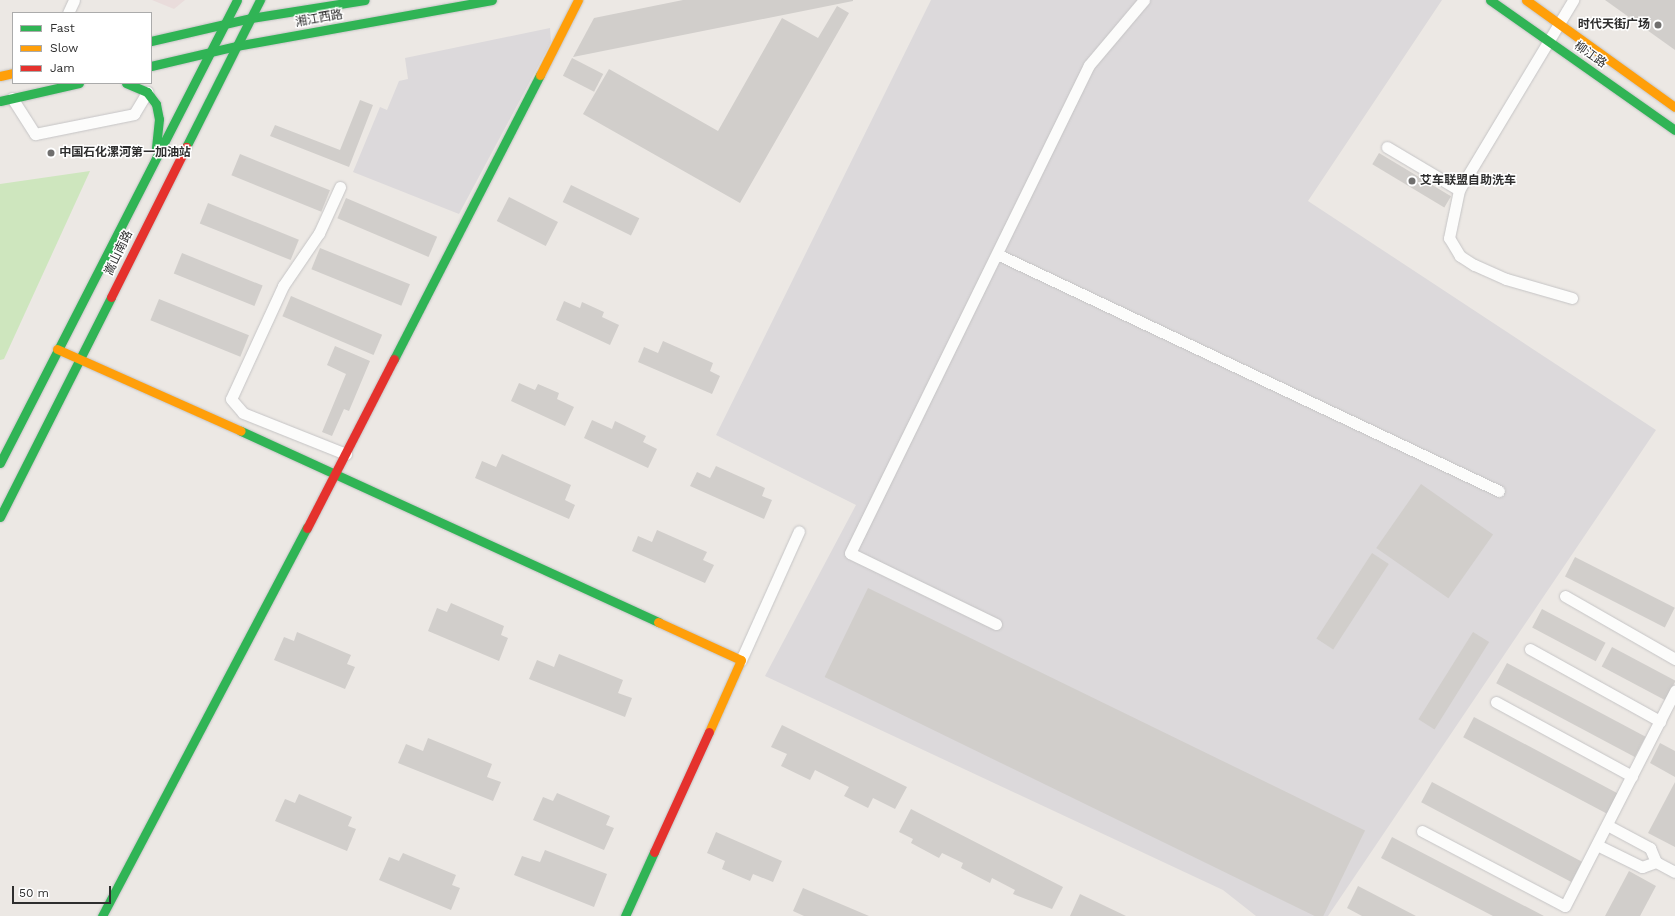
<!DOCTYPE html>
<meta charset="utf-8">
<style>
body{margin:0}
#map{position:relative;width:1675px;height:916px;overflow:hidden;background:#ece8e4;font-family:"Work Sans","Noto Sans SC",sans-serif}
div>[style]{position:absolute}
.industrial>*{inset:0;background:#dcd9db}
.medical>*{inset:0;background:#e9dcdb}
.green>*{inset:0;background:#cee6be}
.building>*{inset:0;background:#d1cecb;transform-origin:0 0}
.roads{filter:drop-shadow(0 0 1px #c5c4c5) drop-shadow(0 0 1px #c5c4c5)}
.street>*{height:11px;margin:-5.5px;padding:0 5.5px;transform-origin:5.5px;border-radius:5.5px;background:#fcfcfb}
.fast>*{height:9px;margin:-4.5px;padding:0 4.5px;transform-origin:4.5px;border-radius:4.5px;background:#30b455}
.slow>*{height:9px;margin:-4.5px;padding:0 4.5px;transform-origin:4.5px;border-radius:4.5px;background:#ff9f0a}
.jam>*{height:9px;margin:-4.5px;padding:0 4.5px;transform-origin:4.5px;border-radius:4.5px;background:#e5322d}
.dots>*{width:11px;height:11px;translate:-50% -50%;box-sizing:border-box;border:2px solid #fff;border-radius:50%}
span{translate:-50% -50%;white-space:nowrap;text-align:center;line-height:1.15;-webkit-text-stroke:3px #fff;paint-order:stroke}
.street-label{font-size:12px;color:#2e2e2e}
.poi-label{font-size:12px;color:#2e2e2e;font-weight:700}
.right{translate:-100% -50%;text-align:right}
.left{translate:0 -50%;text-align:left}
.legend{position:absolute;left:12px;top:12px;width:140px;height:72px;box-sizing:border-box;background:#fff;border:1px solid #ababab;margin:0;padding:5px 7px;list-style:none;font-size:12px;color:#2e2e2e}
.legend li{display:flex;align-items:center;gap:8px;height:20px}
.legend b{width:20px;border:1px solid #ababab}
.scale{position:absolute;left:12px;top:886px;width:99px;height:18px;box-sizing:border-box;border:2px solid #2e2e2e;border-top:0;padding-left:5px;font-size:12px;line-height:14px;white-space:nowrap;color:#2e2e2e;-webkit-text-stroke:3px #fff;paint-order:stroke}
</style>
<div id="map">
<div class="industrial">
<div style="clip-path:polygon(931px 0,1442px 0,1308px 201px,1656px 430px,1328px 916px,1256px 916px,1223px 890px,765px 676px,856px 505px,716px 435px)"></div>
<div style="clip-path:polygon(550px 28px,551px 42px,459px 214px,353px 172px,380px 107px,387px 110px,399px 81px,408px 79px,405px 58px)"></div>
</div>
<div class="medical">
<div style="clip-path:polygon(152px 0,185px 0,174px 9px)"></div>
</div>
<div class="green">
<div style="clip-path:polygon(90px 171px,4px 359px,0 360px,0 184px)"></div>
</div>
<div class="building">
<div style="clip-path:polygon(683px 0,853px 0,853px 1px,573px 57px,594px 18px)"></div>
<div style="clip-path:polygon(1605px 0,1675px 0,1675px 50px)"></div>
<div style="clip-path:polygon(837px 6px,849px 13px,740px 203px,583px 114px,609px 69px,718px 131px,782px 18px,818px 38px)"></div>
<div style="left:572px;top:58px;width:35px;height:20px;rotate:27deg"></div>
<div style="clip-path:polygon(360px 100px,373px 105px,349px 167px,270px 136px,275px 125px,340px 150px)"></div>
<div style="left:1379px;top:153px;width:84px;height:13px;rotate:31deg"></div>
<div style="left:240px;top:154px;width:97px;height:23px;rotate:22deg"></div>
<div style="left:571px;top:185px;width:76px;height:19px;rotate:26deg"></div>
<div style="left:509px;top:197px;width:55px;height:27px;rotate:27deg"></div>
<div style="left:346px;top:198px;width:99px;height:22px;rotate:23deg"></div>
<div style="left:208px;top:203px;width:98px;height:22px;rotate:22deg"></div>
<div style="left:320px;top:248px;width:97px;height:23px;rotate:22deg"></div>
<div style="left:182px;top:253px;width:87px;height:22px;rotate:22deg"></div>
<div style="left:291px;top:296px;width:99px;height:22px;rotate:23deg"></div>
<div style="left:159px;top:299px;width:97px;height:23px;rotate:22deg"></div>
<div style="clip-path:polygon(564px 301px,580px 308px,582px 302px,604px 312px,602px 317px,619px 325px,610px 345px,556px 320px)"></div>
<div style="clip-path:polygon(663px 341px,713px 363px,710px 371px,720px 376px,712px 394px,638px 362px,644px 347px,658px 353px)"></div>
<div style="clip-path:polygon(335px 346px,370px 361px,349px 411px,344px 409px,332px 436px,322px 432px,346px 374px,327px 365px)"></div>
<div style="clip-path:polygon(519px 383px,535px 390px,538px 384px,559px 393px,557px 399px,574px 407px,565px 426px,511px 401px)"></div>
<div style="clip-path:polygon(592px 420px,612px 429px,615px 421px,646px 436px,643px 442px,657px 449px,648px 468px,584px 438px)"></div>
<div style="clip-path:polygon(502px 454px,571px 485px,565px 500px,575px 505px,569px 519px,475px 478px,482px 461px,496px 467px)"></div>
<div style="clip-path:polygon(716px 466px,765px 488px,762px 496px,772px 500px,764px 519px,690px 486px,697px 472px,710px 478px)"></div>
<div style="left:1421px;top:484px;width:88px;height:78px;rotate:35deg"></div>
<div style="clip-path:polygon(657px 530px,707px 552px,703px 560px,714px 565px,705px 583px,632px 551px,638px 536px,652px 542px)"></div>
<div style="left:1372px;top:553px;width:20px;height:102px;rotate:33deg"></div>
<div style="left:1575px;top:557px;width:112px;height:22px;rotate:27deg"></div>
<div style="left:868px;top:588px;width:553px;height:99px;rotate:26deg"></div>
<div style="clip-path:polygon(451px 603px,504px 626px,501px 635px,508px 638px,499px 661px,428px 631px,437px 608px,447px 612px)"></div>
<div style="left:1542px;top:609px;width:72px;height:21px;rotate:28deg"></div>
<div style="clip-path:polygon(297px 632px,351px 655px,347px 664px,355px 667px,345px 689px,274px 660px,284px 637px,294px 641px)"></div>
<div style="left:1473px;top:632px;width:19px;height:103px;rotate:32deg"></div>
<div style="left:1612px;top:647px;width:72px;height:22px;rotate:28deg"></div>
<div style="clip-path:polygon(559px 654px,623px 680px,618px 693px,632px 698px,625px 717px,529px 679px,537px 660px,554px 667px)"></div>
<div style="left:1507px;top:663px;width:157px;height:23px;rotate:28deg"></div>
<div style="left:1474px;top:717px;width:163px;height:23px;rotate:28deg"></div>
<div style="clip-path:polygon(782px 725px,907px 787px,895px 809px,873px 798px,868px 808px,844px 796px,849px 787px,815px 770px,810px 780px,781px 766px,787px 754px,771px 747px)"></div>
<div style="clip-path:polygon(428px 738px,492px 764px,487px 777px,501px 782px,493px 801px,398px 763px,406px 744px,423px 751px)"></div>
<div style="clip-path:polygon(1660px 743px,1675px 751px,1675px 777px,1650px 763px)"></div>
<div style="left:1432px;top:782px;width:170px;height:23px;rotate:28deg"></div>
<div style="clip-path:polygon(1675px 782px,1675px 847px,1648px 833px)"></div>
<div style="clip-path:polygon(557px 793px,610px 816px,606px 825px,614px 828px,604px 850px,533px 820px,543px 797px,553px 801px)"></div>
<div style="clip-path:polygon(299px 794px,352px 817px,348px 826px,356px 829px,347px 851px,275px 821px,285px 799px,295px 803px)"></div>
<div style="clip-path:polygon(911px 809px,1063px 887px,1052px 909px,1013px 894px,1015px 890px,992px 878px,990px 883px,961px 868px,963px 863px,942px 853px,939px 858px,911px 843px,913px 839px,899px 832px)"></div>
<div style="clip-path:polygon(716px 832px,782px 861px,773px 882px,753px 874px,750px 881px,722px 869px,725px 861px,707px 853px)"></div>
<div style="clip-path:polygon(1392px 837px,1544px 916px,1493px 916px,1381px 858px)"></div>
<div style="clip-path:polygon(545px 850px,607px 874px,594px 907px,514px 875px,522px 856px,540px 862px)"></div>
<div style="clip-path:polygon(403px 853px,456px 875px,452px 885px,460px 888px,451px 910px,379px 880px,389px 857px,399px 861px)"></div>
<div style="clip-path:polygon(1629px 871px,1656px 886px,1640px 916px,1605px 916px)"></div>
<div style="clip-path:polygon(1358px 886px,1416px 916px,1362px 916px,1347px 908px)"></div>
<div style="clip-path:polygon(803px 888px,869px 916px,804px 916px,793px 911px)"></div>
<div style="clip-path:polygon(1080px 894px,1126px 916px,1070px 916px)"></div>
</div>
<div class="roads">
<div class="street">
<div style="left:68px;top:13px;width:14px;rotate:-65deg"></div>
<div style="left:12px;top:98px;width:43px;rotate:57.4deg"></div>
<div style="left:35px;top:134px;width:101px;rotate:-11.4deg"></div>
<div style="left:134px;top:114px;width:26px;rotate:-59deg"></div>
<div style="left:1387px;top:147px;width:84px;rotate:30.8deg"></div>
<div style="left:340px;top:187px;width:51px;rotate:114.5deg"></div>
<div style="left:319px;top:233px;width:64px;rotate:124.2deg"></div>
<div style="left:283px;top:286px;width:124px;rotate:114.7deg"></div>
<div style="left:231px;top:399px;width:18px;rotate:49deg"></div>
<div style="left:243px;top:413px;width:111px;rotate:21.7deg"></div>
<div style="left:997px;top:254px;width:555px;rotate:25.27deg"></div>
<div style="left:1572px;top:298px;width:69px;rotate:-163.9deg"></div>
<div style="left:1506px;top:279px;width:35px;rotate:-156deg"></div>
<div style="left:1474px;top:265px;width:17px;rotate:-147deg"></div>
<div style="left:1460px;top:256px;width:21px;rotate:-121deg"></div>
<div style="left:1449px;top:238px;width:49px;rotate:-78.2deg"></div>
<div style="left:1459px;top:190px;width:222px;rotate:-59deg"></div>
<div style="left:1565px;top:596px;width:127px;rotate:29.8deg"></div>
<div style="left:996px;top:624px;width:162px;rotate:-154.1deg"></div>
<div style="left:850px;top:553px;width:543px;rotate:-63.91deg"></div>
<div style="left:1089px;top:65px;width:85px;rotate:-49.8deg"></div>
<div style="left:1530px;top:649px;width:149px;rotate:29deg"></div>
<div style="left:741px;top:660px;width:141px;rotate:-65.8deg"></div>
<div style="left:1496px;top:702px;width:155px;rotate:28.6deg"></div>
<div style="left:1607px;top:825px;width:49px;rotate:28.1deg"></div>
<div style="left:1650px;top:848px;width:15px;rotate:67deg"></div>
<div style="left:1656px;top:862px;width:21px;rotate:28deg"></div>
<div style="left:1422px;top:831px;width:161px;rotate:27.7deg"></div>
<div style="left:1565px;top:906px;width:242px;rotate:-62.9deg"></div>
<div style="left:1597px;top:845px;width:50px;rotate:26.1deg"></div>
<div style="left:1642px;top:867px;width:15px;rotate:-20deg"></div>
</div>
<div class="fast">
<div style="left:1490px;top:0;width:226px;rotate:35.1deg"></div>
<div style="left:151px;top:41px;width:103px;rotate:-13deg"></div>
<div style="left:251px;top:18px;width:115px;rotate:-9deg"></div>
<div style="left:151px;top:66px;width:87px;rotate:-13.2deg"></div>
<div style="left:236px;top:46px;width:260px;rotate:-10.2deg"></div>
<div style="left:126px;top:83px;width:23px;rotate:23deg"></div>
<div style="left:147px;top:92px;width:15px;rotate:53deg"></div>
<div style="left:156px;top:104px;width:15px;rotate:79deg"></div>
<div style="left:159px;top:119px;width:29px;rotate:96deg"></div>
<div style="left:0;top:101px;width:81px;rotate:-12.8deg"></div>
<div style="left:186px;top:147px;width:165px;rotate:-63.3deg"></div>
<div style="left:394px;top:359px;width:319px;rotate:-62.8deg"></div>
<div style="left:241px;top:431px;width:459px;rotate:24.6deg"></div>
<div style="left:0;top:463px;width:520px;rotate:-62.89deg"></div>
<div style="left:0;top:517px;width:246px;rotate:-63.2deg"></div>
<div style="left:102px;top:916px;width:439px;rotate:-62.2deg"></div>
<div style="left:625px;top:916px;width:70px;rotate:-65.6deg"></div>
</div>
<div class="slow">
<div style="left:1526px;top:0;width:183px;rotate:35.7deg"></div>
<div style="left:540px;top:75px;width:84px;rotate:-63.1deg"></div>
<div style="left:0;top:76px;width:13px;rotate:-13deg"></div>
<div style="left:57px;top:349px;width:201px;rotate:24deg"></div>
<div style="left:658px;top:622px;width:91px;rotate:24.6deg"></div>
<div style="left:741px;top:660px;width:79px;rotate:114deg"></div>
</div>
<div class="jam">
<div style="left:111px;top:297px;width:168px;rotate:-63.4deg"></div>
<div style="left:307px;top:528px;width:190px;rotate:-62.8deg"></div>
<div style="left:654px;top:852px;width:132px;rotate:-65.4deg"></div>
</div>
</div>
<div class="dots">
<div style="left:1658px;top:25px;background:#706f6e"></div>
<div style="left:51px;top:153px;background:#706f6e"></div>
<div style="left:1412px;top:181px;background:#706f6e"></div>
</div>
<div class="street-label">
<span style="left:319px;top:19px;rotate:-10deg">湘江西路</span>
<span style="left:1590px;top:55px;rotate:35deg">柳江路</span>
<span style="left:119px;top:253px;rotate:-64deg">嵩山南路</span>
</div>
<div class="poi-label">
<span class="right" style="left:1650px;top:25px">时代天街广场</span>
<span class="left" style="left:59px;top:153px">中国石化漯河第一加油站</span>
<span class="left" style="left:1420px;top:181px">艾车联盟自助洗车</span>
</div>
<ul class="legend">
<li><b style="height:5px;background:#30b455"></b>Fast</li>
<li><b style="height:5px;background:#ff9f0a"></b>Slow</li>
<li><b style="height:5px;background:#e5322d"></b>Jam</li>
</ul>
<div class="scale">50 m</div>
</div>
